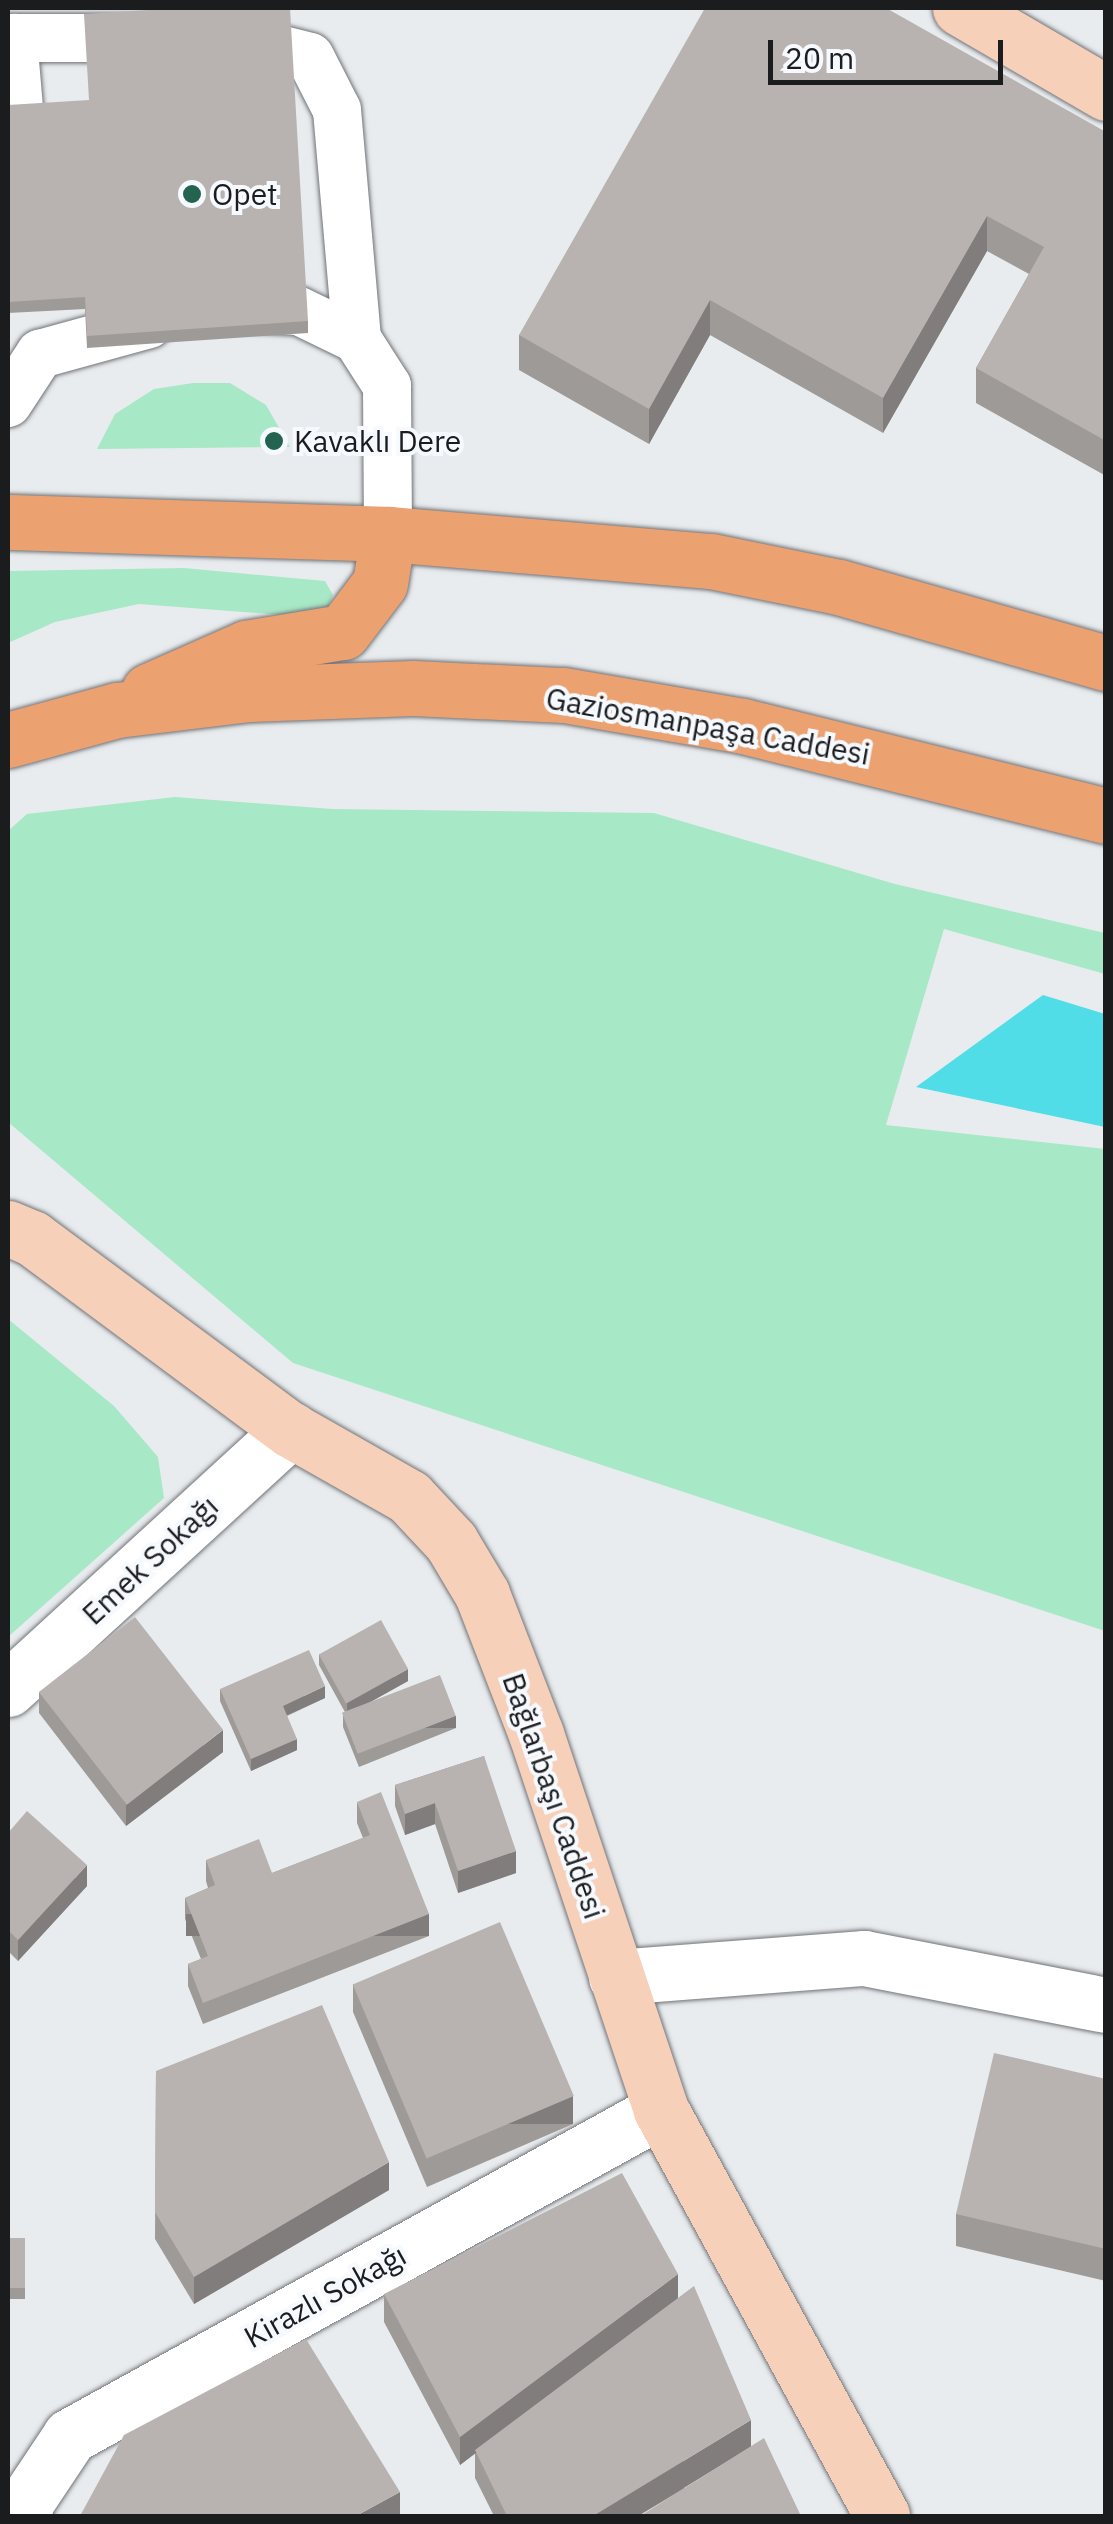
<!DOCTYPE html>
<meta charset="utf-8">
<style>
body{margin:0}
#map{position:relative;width:1113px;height:2524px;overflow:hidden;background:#e8ecef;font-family:"IBM Plex Sans",sans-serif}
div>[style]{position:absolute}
.green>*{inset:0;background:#a7e8c6}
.water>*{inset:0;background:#51dde7}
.roads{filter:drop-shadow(0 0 2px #717377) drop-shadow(0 0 2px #717377)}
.lane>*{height:48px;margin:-24px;padding:0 24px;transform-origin:24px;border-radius:24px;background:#fff}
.street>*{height:55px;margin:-27.5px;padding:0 27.5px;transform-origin:27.5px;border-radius:27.5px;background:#fff}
.secondary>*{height:55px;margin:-27.5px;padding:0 27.5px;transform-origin:27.5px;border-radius:27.5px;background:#f6d0b8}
.primary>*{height:55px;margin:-27.5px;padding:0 27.5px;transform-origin:27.5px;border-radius:27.5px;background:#eca171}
.wall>*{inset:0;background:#9e9a98;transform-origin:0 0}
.shaded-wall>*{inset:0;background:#817d7c;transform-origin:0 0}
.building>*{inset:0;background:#b8b3b1;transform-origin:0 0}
.dots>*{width:28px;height:28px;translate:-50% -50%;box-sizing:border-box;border:5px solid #f6f9fd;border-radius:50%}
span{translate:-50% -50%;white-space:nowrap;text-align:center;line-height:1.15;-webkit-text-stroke:8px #f6f9fd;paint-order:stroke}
.poi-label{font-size:30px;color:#1b1c1e}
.left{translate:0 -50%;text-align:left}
.street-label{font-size:30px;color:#1b1c1e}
.frame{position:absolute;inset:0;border:10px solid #1b1c1e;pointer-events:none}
.scale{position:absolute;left:768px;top:40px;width:235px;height:45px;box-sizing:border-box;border:5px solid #1b1c1e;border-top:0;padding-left:12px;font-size:30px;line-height:35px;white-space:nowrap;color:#1b1c1e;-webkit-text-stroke:8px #f6f9fd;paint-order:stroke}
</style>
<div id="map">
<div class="green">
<div style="clip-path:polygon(193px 383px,230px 383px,266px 405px,290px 447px,97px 449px,115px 414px,154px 389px)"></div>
<div style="clip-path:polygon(184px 568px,325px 581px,333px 595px,327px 609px,309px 617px,139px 604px,55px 622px,8px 643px,8px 571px)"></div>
<div style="clip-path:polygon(175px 797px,332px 809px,654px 813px,895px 884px,1105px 933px,1105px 974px,944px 929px,886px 1125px,1105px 1149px,1105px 1631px,293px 1363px,8px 1122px,8px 831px,27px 814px)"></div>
<div style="clip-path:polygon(8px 1319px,114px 1406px,158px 1457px,164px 1498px,8px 1637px)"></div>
</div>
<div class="water">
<div style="clip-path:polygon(1043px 995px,1105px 1014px,1105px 1127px,916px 1087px)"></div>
</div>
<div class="roads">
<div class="lane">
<div style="left:231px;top:37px;width:81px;rotate:14.2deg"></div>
<div style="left:310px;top:57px;width:59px;rotate:63deg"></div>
<div style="left:337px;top:110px;width:230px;rotate:85deg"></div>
<div style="left:8px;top:38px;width:141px"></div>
<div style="left:13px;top:38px;width:128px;rotate:85.1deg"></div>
<div style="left:245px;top:308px;width:54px;rotate:3.2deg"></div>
<div style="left:299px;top:311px;width:64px;rotate:25.8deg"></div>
<div style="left:357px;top:339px;width:56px;rotate:57.4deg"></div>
<div style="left:387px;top:386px;width:148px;rotate:89.6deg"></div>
<div style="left:8px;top:403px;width:59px;rotate:-56.9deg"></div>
<div style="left:40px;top:354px;width:113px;rotate:-15.4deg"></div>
</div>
<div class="street">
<div style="left:8px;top:1689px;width:384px;rotate:-42.5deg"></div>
<div style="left:616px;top:1977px;width:249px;rotate:-4.4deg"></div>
<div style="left:864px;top:1958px;width:247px;rotate:11deg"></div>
<div style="left:24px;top:2516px;width:14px;rotate:-82deg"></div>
<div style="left:26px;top:2502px;width:79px;rotate:-56.3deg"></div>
<div style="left:70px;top:2436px;width:675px;rotate:-28.88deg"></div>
</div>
<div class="secondary">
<div style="left:960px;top:8px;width:169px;rotate:30.2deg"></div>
<div style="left:8px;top:1228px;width:26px;rotate:23deg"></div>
<div style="left:32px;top:1238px;width:322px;rotate:36.6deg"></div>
<div style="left:291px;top:1430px;width:136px;rotate:29.6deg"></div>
<div style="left:409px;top:1497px;width:62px;rotate:47deg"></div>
<div style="left:451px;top:1542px;width:61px;rotate:59.2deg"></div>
<div style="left:482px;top:1594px;width:150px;rotate:68.9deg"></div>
<div style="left:536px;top:1734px;width:396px;rotate:71.6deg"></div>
<div style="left:661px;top:2110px;width:462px;rotate:61.4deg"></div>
</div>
<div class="primary">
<div style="left:8px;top:522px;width:380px;rotate:1.8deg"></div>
<div style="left:388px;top:534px;width:324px;rotate:4.8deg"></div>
<div style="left:711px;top:561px;width:131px;rotate:11.5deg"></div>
<div style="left:839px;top:587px;width:278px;rotate:15.9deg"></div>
<div style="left:149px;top:691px;width:106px;rotate:-23.9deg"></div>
<div style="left:246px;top:648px;width:98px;rotate:-9.4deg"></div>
<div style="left:343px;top:632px;width:61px;rotate:-52.9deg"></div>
<div style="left:380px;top:583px;width:50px;rotate:-80.7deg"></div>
<div style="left:8px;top:740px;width:113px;rotate:-15.4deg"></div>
<div style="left:117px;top:710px;width:133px;rotate:-6.9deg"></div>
<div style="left:249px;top:694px;width:164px;rotate:-2.1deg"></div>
<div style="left:413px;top:688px;width:151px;rotate:2.7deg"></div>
<div style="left:564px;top:695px;width:182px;rotate:9.8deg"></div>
<div style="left:743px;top:726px;width:374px;rotate:13.9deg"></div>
</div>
</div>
<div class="wall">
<div style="clip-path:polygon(8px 105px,308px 321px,308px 333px,87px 348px,85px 309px,8px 313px)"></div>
<div style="clip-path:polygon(1106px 132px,1106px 476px,976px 403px,976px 368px,1029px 274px,987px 251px,883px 433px,710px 335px,649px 444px,519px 370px,519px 335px)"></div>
<div style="clip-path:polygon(319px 1654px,408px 1681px,354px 1711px,456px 1728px,359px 1767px,343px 1727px,343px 1715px,346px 1714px,319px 1665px)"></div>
<div style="clip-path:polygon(220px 1689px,325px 1698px,287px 1716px,297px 1750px,251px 1771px,220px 1701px)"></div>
<div style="clip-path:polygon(39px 1692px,223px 1752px,126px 1826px,39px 1713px)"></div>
<div style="clip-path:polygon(484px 1756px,516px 1873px,458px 1893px,435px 1824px,405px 1835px,395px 1806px,395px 1785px)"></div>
<div style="clip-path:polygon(357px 1802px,429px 1936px,203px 2024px,188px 1986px,188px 1964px,201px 1959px,185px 1919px,185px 1898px,208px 1888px,206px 1881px,206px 1860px,272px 1873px,363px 1838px,357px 1823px)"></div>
<div style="clip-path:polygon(8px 1833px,87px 1886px,18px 1961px,8px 1951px)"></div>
<div style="clip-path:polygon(353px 1984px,573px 2124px,427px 2187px,353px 2012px)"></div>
<div style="clip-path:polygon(156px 2071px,389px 2190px,194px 2304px,155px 2239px)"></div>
<div style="clip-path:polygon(1106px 2079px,1106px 2281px,956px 2246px,956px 2214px)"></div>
<div style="left:8px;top:2238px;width:17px;height:61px"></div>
<div style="clip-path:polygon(384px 2294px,678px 2298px,684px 2489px,638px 2516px,494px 2516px,475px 2478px,475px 2453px,460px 2465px,384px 2322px)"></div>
</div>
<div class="shaded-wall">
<div style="clip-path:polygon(987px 216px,987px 251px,883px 433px,883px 398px)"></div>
<div style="clip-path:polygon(710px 300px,710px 335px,649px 444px,649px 409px)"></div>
<div style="clip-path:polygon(408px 1669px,408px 1681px,347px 1715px,347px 1703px)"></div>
<div style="clip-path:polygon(325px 1686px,325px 1698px,283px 1717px,283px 1706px)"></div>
<div style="left:456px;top:1716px;width:12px;height:105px;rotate:90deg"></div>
<div style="clip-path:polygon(223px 1730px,223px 1752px,126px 1826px,126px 1805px)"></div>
<div style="clip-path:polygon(297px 1739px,297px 1750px,251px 1771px,251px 1759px)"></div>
<div style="clip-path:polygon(435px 1803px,435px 1824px,405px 1835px,405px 1814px)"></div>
<div style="clip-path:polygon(516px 1851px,516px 1873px,458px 1893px,458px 1871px)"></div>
<div style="clip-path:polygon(87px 1865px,87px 1886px,18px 1961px,18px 1940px)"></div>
<div style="left:429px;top:1914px;width:22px;height:243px;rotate:90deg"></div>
<div style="left:573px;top:2096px;width:28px;height:159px;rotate:90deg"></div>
<div style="clip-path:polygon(389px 2162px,389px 2190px,194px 2304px,194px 2277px)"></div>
<div style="clip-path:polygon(678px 2274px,678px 2301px,460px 2465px,460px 2437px)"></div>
<div style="clip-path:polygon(751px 2420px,751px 2447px,638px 2516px,593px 2516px)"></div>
<div style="clip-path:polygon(400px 2492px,400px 2516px,356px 2516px)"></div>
</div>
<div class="building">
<div style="clip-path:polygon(180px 8px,290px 8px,308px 321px,87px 336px,85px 297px,8px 302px,8px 105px,89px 100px,84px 14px)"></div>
<div style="clip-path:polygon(705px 8px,886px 8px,1106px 132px,1106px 441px,976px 368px,1044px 247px,987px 216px,883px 398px,710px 300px,649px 409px,519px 335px)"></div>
<div style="left:135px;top:1617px;width:143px;height:122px;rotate:52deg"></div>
<div style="left:381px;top:1620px;width:56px;height:71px;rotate:61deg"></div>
<div style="clip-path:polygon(309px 1650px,325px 1686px,283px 1706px,297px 1739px,251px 1759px,220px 1689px)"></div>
<div style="left:440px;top:1675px;width:44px;height:105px;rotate:69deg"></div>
<div style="clip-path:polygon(484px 1756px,516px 1851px,458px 1871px,435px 1803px,405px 1814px,395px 1785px)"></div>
<div style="clip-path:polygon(381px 1792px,429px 1914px,203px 2003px,188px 1964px,208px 1956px,185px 1898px,215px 1885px,206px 1860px,259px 1839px,272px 1873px,370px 1835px,357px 1802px)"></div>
<div style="clip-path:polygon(27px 1811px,87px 1865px,18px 1940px,8px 1930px,8px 1833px)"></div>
<div style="left:500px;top:1922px;width:189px;height:160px;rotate:67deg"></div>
<div style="clip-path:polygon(322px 2005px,389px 2162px,194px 2277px,155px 2212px,156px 2071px)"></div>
<div style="clip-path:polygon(994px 2053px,1106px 2079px,1106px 2249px,956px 2214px)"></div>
<div style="clip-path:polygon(622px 2173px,678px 2274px,460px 2437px,384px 2294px)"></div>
<div style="left:8px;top:2238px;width:17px;height:50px"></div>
<div style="clip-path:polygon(694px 2286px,751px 2420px,593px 2516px,507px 2516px,475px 2450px)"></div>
<div style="clip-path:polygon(306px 2339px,400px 2492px,356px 2516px,80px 2516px,124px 2435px)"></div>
<div style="clip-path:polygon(764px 2438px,801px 2516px,640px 2516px)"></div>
</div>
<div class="dots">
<div style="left:192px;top:194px;background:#236350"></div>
<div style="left:274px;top:441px;background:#236350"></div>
</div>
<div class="poi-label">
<span class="left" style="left:212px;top:194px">Opet</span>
<span class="left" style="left:294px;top:441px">Kavaklı Dere</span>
</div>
<div class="street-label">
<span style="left:708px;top:726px;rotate:10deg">Gaziosmanpaşa Caddesi</span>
<span style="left:150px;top:1560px;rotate:-43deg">Emek Sokağı</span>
<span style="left:554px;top:1796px;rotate:71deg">Bağlarbaşı Caddesi</span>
<span style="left:325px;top:2296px;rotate:-29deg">Kirazlı Sokağı</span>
</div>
<div class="frame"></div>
<div class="scale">20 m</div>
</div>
